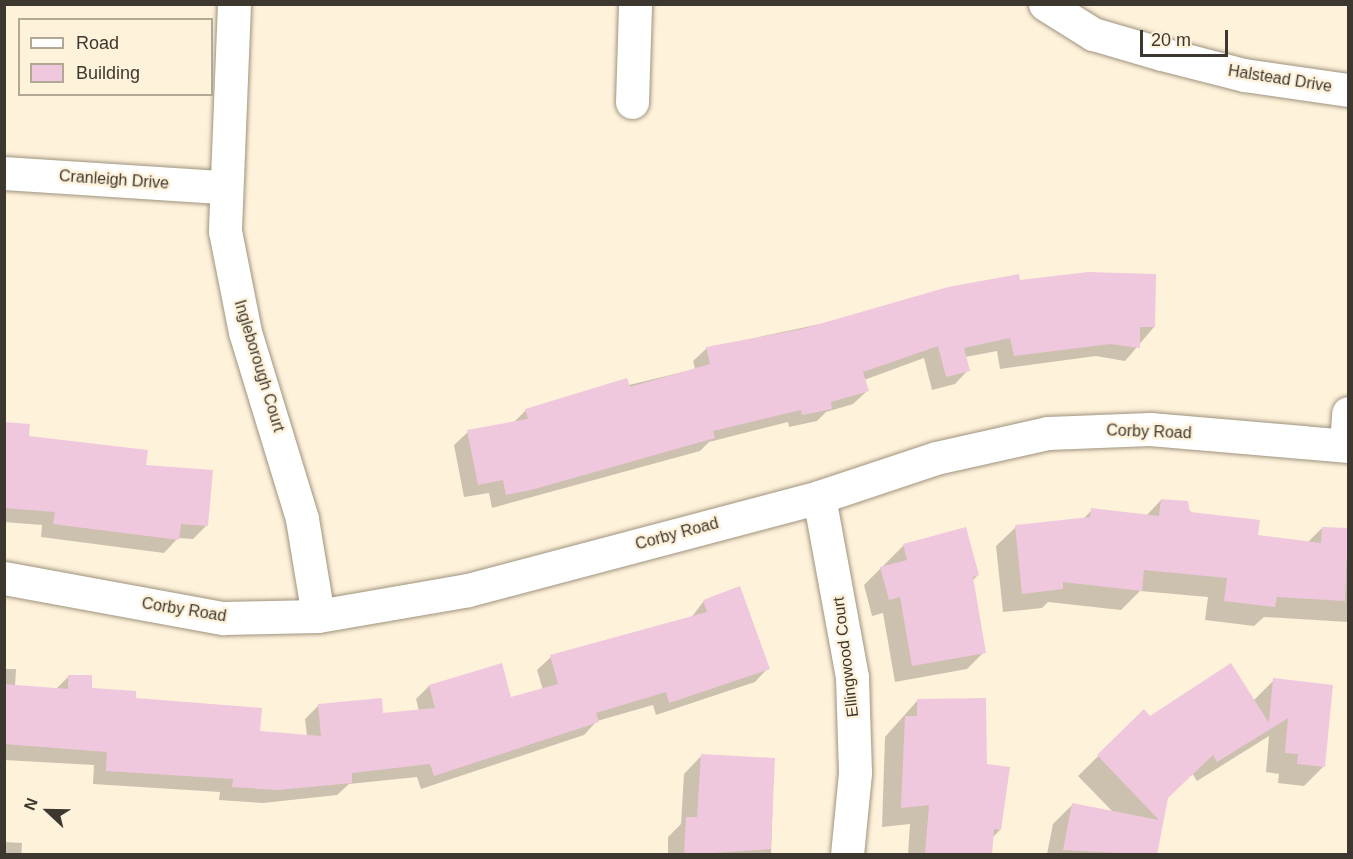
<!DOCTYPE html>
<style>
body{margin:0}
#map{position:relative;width:1353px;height:859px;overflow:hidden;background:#fff2db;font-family:Helvetica,sans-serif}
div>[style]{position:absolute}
.shadow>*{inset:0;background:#0003;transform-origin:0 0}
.building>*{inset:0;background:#f0c8dd}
.roads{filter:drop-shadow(0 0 2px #9e937e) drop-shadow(0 0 2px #9e937e)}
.minor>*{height:33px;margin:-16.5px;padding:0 16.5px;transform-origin:16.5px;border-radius:16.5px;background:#fff}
span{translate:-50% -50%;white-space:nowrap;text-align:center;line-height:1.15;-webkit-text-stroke:5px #fff2db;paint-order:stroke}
.street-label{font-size:16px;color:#3d382f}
.frame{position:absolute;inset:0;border:6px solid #3d382f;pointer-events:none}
.legend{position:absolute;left:18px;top:18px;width:195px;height:78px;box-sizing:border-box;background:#fff2db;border:2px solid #b1a896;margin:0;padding:8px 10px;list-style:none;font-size:18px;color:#3d382f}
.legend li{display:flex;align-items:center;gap:12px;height:30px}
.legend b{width:30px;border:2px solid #b1a896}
.north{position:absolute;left:18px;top:781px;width:60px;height:60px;-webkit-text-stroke:4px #fff2db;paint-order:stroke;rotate:292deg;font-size:16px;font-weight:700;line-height:24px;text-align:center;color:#3d382f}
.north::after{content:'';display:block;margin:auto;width:21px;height:27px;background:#3d382f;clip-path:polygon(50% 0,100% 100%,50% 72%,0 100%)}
.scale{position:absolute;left:1140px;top:30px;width:88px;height:27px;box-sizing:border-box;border:3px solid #3d382f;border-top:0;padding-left:8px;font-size:18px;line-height:21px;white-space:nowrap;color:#3d382f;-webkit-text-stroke:4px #fff2db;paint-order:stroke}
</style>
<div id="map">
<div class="shadow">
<div style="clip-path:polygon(1019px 282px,1154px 327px,1125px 361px,1096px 356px,1000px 369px,997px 351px,965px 357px,968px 370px,955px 384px,932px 390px,924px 358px,864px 380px,867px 391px,853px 404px,826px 412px,817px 421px,789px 427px,788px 422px,709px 442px,700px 451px,492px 508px,489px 493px,464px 497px,454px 445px,468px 432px,513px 423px,526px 410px,695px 369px,693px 361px,707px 348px)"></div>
<div style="clip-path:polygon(4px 424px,28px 437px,145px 466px,206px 526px,193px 539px,178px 538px,164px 553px,41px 537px,42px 525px,4px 522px)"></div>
<div style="clip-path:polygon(1161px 500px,1256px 537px,1307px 543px,1322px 528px,1348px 559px,1348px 622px,1264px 617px,1254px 626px,1205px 620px,1208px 597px,1140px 591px,1121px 610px,1048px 602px,1042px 608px,1003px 612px,996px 546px,1016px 527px,1082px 520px,1092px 510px,1146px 516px)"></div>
<div style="clip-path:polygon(904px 545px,978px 575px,972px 581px,984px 652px,967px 669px,895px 682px,883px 613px,872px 616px,864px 585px)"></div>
<div style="clip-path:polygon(739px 588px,768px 668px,755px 682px,656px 715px,653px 705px,597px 721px,584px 735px,421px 789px,417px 777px,349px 784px,337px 795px,263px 803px,219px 800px,220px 792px,93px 784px,94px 765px,4px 760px,4px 669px,16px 669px,15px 687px,56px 689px,69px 676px,90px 689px,258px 733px,307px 736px,305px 719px,319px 705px,382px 715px,419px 711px,416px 699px,429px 686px,510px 699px,543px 690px,537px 670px,551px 657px,691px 618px,703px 602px)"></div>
<div style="clip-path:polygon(1274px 680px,1324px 766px,1304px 786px,1278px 783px,1279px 774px,1266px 772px,1269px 736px,1197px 781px,1192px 773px,1166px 798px,1154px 854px,1047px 854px,1053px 824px,1073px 804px,1113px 812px,1078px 776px,1144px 711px,1150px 718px,1253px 701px)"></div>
<div style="clip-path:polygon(917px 701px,986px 766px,1000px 830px,992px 838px,990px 854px,908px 854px,910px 824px,882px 827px,885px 737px)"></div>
<div style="clip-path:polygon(702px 755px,774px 759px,771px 854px,668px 854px,668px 837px,681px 824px,684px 774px)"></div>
<div style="left:4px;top:842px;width:18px;height:12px;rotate:3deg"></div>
<div style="clip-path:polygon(349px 853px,460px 853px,347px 854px)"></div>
</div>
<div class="building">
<div style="clip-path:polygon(1088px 272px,1156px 274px,1155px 327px,1140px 327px,1140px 348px,1110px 344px,1014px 356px,1010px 338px,964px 348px,970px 371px,946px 377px,938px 346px,863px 372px,869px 391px,831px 402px,832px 409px,802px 415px,801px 410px,713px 431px,715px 438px,531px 490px,506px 495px,503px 480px,478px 485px,467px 430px,528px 419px,525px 409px,627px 378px,630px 387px,710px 364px,706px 347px,802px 329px,948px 287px,1019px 274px,1020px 280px)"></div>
<div style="clip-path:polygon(4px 422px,30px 424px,29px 436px,148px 450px,146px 465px,213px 470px,208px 526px,181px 524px,179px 540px,53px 524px,55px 512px,4px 508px)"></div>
<div style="clip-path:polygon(1161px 499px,1188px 501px,1190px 512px,1260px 520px,1258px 535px,1321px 543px,1322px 527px,1348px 528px,1345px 601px,1277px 597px,1275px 607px,1224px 601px,1227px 578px,1144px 570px,1142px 591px,1063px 582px,1063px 589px,1022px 594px,1015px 525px,1090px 517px,1091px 508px,1159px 516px)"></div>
<div style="clip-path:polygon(966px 527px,979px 575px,973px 577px,986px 653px,912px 666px,900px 597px,889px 600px,880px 567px,907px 560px,903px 544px)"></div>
<div style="clip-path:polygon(740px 586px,770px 669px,669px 703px,666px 692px,596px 713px,599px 722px,434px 776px,430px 764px,352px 773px,352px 783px,278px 790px,232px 787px,233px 779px,106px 771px,107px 752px,4px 744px,4px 684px,68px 689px,68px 675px,92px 675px,92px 688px,136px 691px,136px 698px,262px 708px,260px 731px,321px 736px,318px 704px,382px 698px,383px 713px,435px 708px,429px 685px,502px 663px,511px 697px,558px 684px,550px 655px,707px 612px,703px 600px)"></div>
<div style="clip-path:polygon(1231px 663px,1269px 723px,1273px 678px,1333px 685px,1325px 767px,1297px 764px,1298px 754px,1285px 753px,1288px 718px,1217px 762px,1213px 755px,1168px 798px,1157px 855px,1063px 850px,1072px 803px,1159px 820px,1097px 755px,1144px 709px,1150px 716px)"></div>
<div style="clip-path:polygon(986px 698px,987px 764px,1010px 767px,1001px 830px,994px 829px,992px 855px,925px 855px,929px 805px,901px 808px,905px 716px,917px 716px,917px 699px)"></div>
<div style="clip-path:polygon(701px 754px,775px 758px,771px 849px,684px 855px,686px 817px,697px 817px)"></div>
</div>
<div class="roads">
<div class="minor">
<div style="left:234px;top:4px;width:227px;rotate:92.3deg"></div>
<div style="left:225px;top:231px;width:103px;rotate:78.8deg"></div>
<div style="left:245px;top:332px;width:195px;rotate:73deg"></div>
<div style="left:302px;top:519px;width:98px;rotate:80.6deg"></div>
<div style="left:1045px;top:4px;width:57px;rotate:32deg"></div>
<div style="left:1093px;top:34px;width:72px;rotate:16.2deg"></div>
<div style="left:1162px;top:54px;width:85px;rotate:14.4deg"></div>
<div style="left:1244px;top:75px;width:105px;rotate:8.2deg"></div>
<div style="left:632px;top:102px;width:98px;rotate:-88.2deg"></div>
<div style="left:4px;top:173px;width:219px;rotate:3.7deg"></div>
<div style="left:1346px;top:445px;width:32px;rotate:-86deg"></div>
<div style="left:819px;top:497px;width:183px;rotate:79.6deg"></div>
<div style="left:852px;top:677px;width:96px;rotate:88.2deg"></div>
<div style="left:855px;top:773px;width:81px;rotate:95.6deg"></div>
<div style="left:4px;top:578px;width:223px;rotate:10.4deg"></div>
<div style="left:223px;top:618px;width:95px;rotate:-1.2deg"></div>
<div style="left:318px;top:616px;width:152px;rotate:-9.8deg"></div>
<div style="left:468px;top:590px;width:363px;rotate:-14.8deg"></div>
<div style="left:819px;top:497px;width:123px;rotate:-18.4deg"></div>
<div style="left:936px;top:458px;width:115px;rotate:-12.6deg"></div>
<div style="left:1048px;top:433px;width:102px;rotate:-2.2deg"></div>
<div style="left:1150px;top:429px;width:199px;rotate:4.9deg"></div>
</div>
</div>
<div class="street-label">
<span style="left:1280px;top:79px;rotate:9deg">Halstead Drive</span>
<span style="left:114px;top:180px;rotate:4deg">Cranleigh Drive</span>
<span style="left:259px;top:366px;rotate:73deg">Ingleborough Court</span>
<span style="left:1149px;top:432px;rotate:2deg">Corby Road</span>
<span style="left:677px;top:534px;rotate:-15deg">Corby Road</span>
<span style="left:184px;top:610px;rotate:9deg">Corby Road</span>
<span style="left:846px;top:657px;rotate:-97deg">Ellingwood Court</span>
</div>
<div class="frame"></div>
<ul class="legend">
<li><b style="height:8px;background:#fff"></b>Road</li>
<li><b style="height:16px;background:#f0c8dd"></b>Building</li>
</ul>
<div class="north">N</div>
<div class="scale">20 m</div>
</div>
